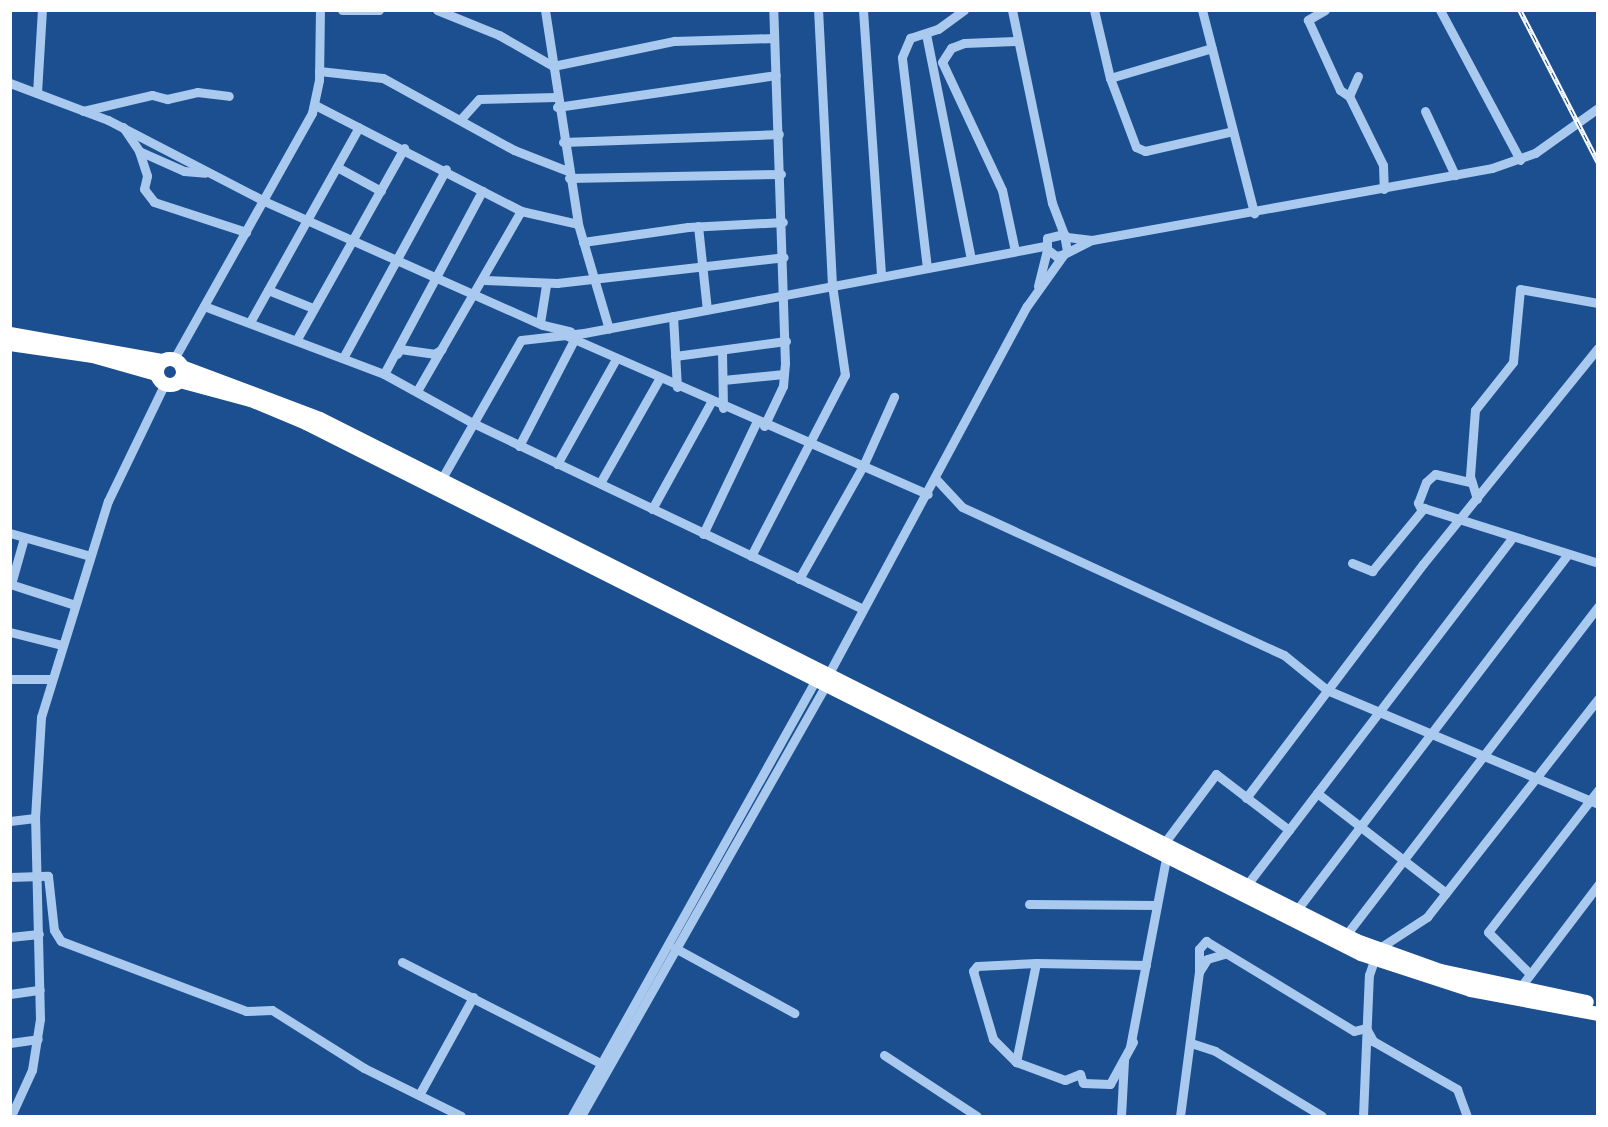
<!DOCTYPE html>
<style>
body{margin:0}
#map{position:relative;width:1608px;height:1127px;overflow:hidden;background:#1b4f8f;font-family:"Golos Text",sans-serif}
div>[style]{position:absolute}
.minor>*{height:9px;margin:-4.5px;padding:0 4.5px;transform-origin:4.5px;border-radius:4.5px;background:#a9c9ee}
.highway>*{height:14px;margin:-7px;padding:0 7px;transform-origin:7px;border-radius:7px;background:#fff}
.highway>.ring{margin:-7px;padding:0;box-sizing:content-box;background:none;border:14px solid #fff;border-radius:50%}
.rail>*{height:4.5px;margin-top:-2.25px;transform-origin:0;background:repeating-linear-gradient(90deg,#1b4f8f 0 7px,#fff 0 14px);box-sizing:border-box;border-block:2px solid #fff}
span{translate:-50% -50%;white-space:nowrap;text-align:center;line-height:1.15;-webkit-text-stroke:6px #1b4f8f;paint-order:stroke}
.frame{position:absolute;inset:0;border:12px solid #fff;pointer-events:none}
</style>
<div id="map">
<div class="minor">
<div style="left:342px;top:10px;width:37px"></div>
<div style="left:437px;top:10px;width:67px;rotate:22deg"></div>
<div style="left:499px;top:35px;width:62px;rotate:29.9deg"></div>
<div style="left:553px;top:66px;width:124px;rotate:-11.7deg"></div>
<div style="left:674px;top:41px;width:100px;rotate:-1.7deg"></div>
<div style="left:545px;top:10px;width:217px;rotate:81.2deg"></div>
<div style="left:578px;top:224px;width:109px;rotate:73.6deg"></div>
<div style="left:863px;top:10px;width:267px;rotate:86.1deg"></div>
<div style="left:1012px;top:10px;width:197px;rotate:78.3deg"></div>
<div style="left:1052px;top:203px;width:33px;rotate:69deg"></div>
<div style="left:1094px;top:10px;width:70px;rotate:76.8deg"></div>
<div style="left:1110px;top:78px;width:106px;rotate:-16.4deg"></div>
<div style="left:1202px;top:10px;width:210px;rotate:75.6deg"></div>
<div style="left:1325px;top:10px;width:20px;rotate:150deg"></div>
<div style="left:1308px;top:20px;width:77px;rotate:65.4deg"></div>
<div style="left:1340px;top:90px;width:11px;rotate:34deg"></div>
<div style="left:1440px;top:10px;width:170px;rotate:61.9deg"></div>
<div style="left:926px;top:34px;width:230px;rotate:78.7deg"></div>
<div style="left:319px;top:71px;width:64px;rotate:6.2deg"></div>
<div style="left:383px;top:78px;width:149px;rotate:28.8deg"></div>
<div style="left:514px;top:150px;width:58px;rotate:21.3deg"></div>
<div style="left:1358px;top:76px;width:22px;rotate:114deg"></div>
<div style="left:1349px;top:96px;width:77px;rotate:63.8deg"></div>
<div style="left:1383px;top:165px;width:24px;rotate:88deg"></div>
<div style="left:1110px;top:78px;width:74px;rotate:69.4deg"></div>
<div style="left:1136px;top:147px;width:10px;rotate:24deg"></div>
<div style="left:1145px;top:151px;width:90px;rotate:-12.8deg"></div>
<div style="left:10px;top:83px;width:105px;rotate:20.7deg"></div>
<div style="left:108px;top:120px;width:176px;rotate:27.4deg"></div>
<div style="left:264px;top:201px;width:305px;rotate:24deg"></div>
<div style="left:543px;top:325px;width:28px;rotate:13deg"></div>
<div style="left:37px;top:93px;width:83px;rotate:-86.6deg"></div>
<div style="left:315px;top:105px;width:232px;rotate:27.2deg"></div>
<div style="left:521px;top:211px;width:58px;rotate:12.8deg"></div>
<div style="left:557px;top:107px;width:221px;rotate:-8.3deg"></div>
<div style="left:83px;top:111px;width:71px;rotate:-13.1deg"></div>
<div style="left:152px;top:95px;width:16px;rotate:15deg"></div>
<div style="left:167px;top:99px;width:31px;rotate:-13deg"></div>
<div style="left:197px;top:92px;width:32px;rotate:7deg"></div>
<div style="left:1425px;top:111px;width:71px;rotate:64.9deg"></div>
<div style="left:460px;top:120px;width:28px;rotate:-48deg"></div>
<div style="left:479px;top:99px;width:77px;rotate:-1.5deg"></div>
<div style="left:123px;top:127px;width:29px;rotate:56deg"></div>
<div style="left:139px;top:151px;width:26px;rotate:72deg"></div>
<div style="left:147px;top:176px;width:13px;rotate:103deg"></div>
<div style="left:144px;top:189px;width:16px;rotate:52deg"></div>
<div style="left:154px;top:202px;width:97px;rotate:18.1deg"></div>
<div style="left:563px;top:142px;width:216px;rotate:-2.1deg"></div>
<div style="left:139px;top:151px;width:49px;rotate:24deg"></div>
<div style="left:184px;top:171px;width:21px;rotate:5deg"></div>
<div style="left:337px;top:167px;width:50px;rotate:28.6deg"></div>
<div style="left:569px;top:178px;width:212px;rotate:-1.1deg"></div>
<div style="left:698px;top:226px;width:84px;rotate:83.9deg"></div>
<div style="left:1067px;top:237px;width:25px;rotate:7deg"></div>
<div style="left:1092px;top:240px;width:406px;rotate:-10.2deg"></div>
<div style="left:1492px;top:168px;width:46px;rotate:-19.2deg"></div>
<div style="left:1535px;top:153px;width:77px;rotate:-35.5deg"></div>
<div style="left:583px;top:242px;width:106px;rotate:-8.1deg"></div>
<div style="left:688px;top:227px;width:95px;rotate:-3deg"></div>
<div style="left:1015px;top:251px;width:62px;rotate:-102deg"></div>
<div style="left:1002px;top:190px;width:141px;rotate:-115.1deg"></div>
<div style="left:942px;top:62px;width:17px;rotate:-57deg"></div>
<div style="left:951px;top:48px;width:14px;rotate:-21deg"></div>
<div style="left:964px;top:43px;width:51px;rotate:-2.2deg"></div>
<div style="left:1067px;top:251px;width:17px;rotate:-100deg"></div>
<div style="left:1064px;top:234px;width:17px;rotate:167deg"></div>
<div style="left:1047px;top:238px;width:11px;rotate:90deg"></div>
<div style="left:1047px;top:249px;width:11px;rotate:38deg"></div>
<div style="left:1056px;top:256px;width:8px;rotate:-14deg"></div>
<div style="left:1064px;top:254px;width:31px;rotate:-27deg"></div>
<div style="left:927px;top:268px;width:212px;rotate:-96.8deg"></div>
<div style="left:902px;top:57px;width:21px;rotate:-67deg"></div>
<div style="left:910px;top:38px;width:29px;rotate:-18deg"></div>
<div style="left:938px;top:29px;width:32px;rotate:-36deg"></div>
<div style="left:485px;top:280px;width:72px;rotate:2.4deg"></div>
<div style="left:557px;top:283px;width:228px;rotate:-6.5deg"></div>
<div style="left:1038px;top:286px;width:38px;rotate:-76deg"></div>
<div style="left:268px;top:290px;width:48px;rotate:21.8deg"></div>
<div style="left:204px;top:306px;width:192px;rotate:20.7deg"></div>
<div style="left:384px;top:374px;width:99px;rotate:28.9deg"></div>
<div style="left:471px;top:422px;width:434px;rotate:25.5deg"></div>
<div style="left:673px;top:316px;width:71px;rotate:86.8deg"></div>
<div style="left:250px;top:322px;width:223px;rotate:-60.8deg"></div>
<div style="left:540px;top:323px;width:39px;rotate:-81deg"></div>
<div style="left:565px;top:335px;width:396px;rotate:23.7deg"></div>
<div style="left:297px;top:339px;width:219px;rotate:-60.7deg"></div>
<div style="left:722px;top:351px;width:57px;rotate:89deg"></div>
<div style="left:397px;top:354px;width:6px;rotate:-59deg"></div>
<div style="left:400px;top:349px;width:34px;rotate:8deg"></div>
<div style="left:434px;top:354px;width:9px;rotate:-32deg"></div>
<div style="left:675px;top:356px;width:112px;rotate:-7.7deg"></div>
<div style="left:343px;top:358px;width:215px;rotate:-61.4deg"></div>
<div style="left:174px;top:359px;width:282px;rotate:-60.7deg"></div>
<div style="left:312px;top:113px;width:34px;rotate:-78deg"></div>
<div style="left:319px;top:80px;width:70px;rotate:-89.2deg"></div>
<div style="left:384px;top:374px;width:208px;rotate:-61.8deg"></div>
<div style="left:723px;top:380px;width:61px;rotate:-5.6deg"></div>
<div style="left:417px;top:391px;width:208px;rotate:-60deg"></div>
<div style="left:764px;top:426px;width:44px;rotate:-64.6deg"></div>
<div style="left:783px;top:386px;width:23px;rotate:-85deg"></div>
<div style="left:785px;top:363px;width:353px;rotate:-91.9deg"></div>
<div style="left:519px;top:446px;width:119px;rotate:-62.6deg"></div>
<div style="left:557px;top:464px;width:120px;rotate:-60.7deg"></div>
<div style="left:936px;top:479px;width:38px;rotate:47deg"></div>
<div style="left:962px;top:507px;width:354px;rotate:24.7deg"></div>
<div style="left:1284px;top:655px;width:55px;rotate:39.1deg"></div>
<div style="left:1327px;top:690px;width:294px;rotate:22.8deg"></div>
<div style="left:441px;top:480px;width:161px;rotate:-60.3deg"></div>
<div style="left:521px;top:340px;width:63px;rotate:-6.3deg"></div>
<div style="left:584px;top:333px;width:469px;rotate:-10.7deg"></div>
<div style="left:600px;top:483px;width:120px;rotate:-60.4deg"></div>
<div style="left:1477px;top:499px;width:24px;rotate:-107deg"></div>
<div style="left:1470px;top:476px;width:66px;rotate:-85.7deg"></div>
<div style="left:1475px;top:410px;width:61px;rotate:-51.6deg"></div>
<div style="left:1513px;top:362px;width:73px;rotate:-84.5deg"></div>
<div style="left:1520px;top:289px;width:79px;rotate:10.2deg"></div>
<div style="left:652px;top:509px;width:122px;rotate:-61.1deg"></div>
<div style="left:1421px;top:509px;width:7px;rotate:-117deg"></div>
<div style="left:1418px;top:503px;width:22px;rotate:-69deg"></div>
<div style="left:1426px;top:482px;width:12px;rotate:-42deg"></div>
<div style="left:1435px;top:474px;width:37px;rotate:13deg"></div>
<div style="left:10px;top:533px;width:83px;rotate:16deg"></div>
<div style="left:703px;top:534px;width:123px;rotate:-64.5deg"></div>
<div style="left:751px;top:556px;width:204px;rotate:-62.6deg"></div>
<div style="left:845px;top:375px;width:91px;rotate:-98.2deg"></div>
<div style="left:832px;top:285px;width:275px;rotate:-92.9deg"></div>
<div style="left:1352px;top:563px;width:22px;rotate:22deg"></div>
<div style="left:1372px;top:571px;width:82px;rotate:-50.5deg"></div>
<div style="left:1424px;top:508px;width:182px;rotate:17.5deg"></div>
<div style="left:799px;top:579px;width:130px;rotate:-60.5deg"></div>
<div style="left:863px;top:466px;width:76px;rotate:-65.8deg"></div>
<div style="left:10px;top:584px;width:68px;rotate:17.9deg"></div>
<div style="left:11px;top:584px;width:48px;rotate:-74.2deg"></div>
<div style="left:10px;top:632px;width:54px;rotate:14deg"></div>
<div style="left:828px;top:675px;width:419px;rotate:-61.7deg"></div>
<div style="left:1027px;top:306px;width:64px;rotate:-54.6deg"></div>
<div style="left:10px;top:679px;width:42px"></div>
<div style="left:1317px;top:793px;width:163px;rotate:37.8deg"></div>
<div style="left:1246px;top:798px;width:293px;rotate:-52.9deg"></div>
<div style="left:1423px;top:564px;width:278px;rotate:-51deg"></div>
<div style="left:10px;top:821px;width:25px;rotate:-7deg"></div>
<div style="left:1162px;top:846px;width:90px;rotate:-53.1deg"></div>
<div style="left:1216px;top:774px;width:92px;rotate:37.5deg"></div>
<div style="left:10px;top:877px;width:38px;rotate:-2deg"></div>
<div style="left:48px;top:876px;width:54px;rotate:83.7deg"></div>
<div style="left:54px;top:930px;width:13px;rotate:58deg"></div>
<div style="left:61px;top:941px;width:198px;rotate:20.7deg"></div>
<div style="left:246px;top:1011px;width:26px;rotate:-2deg"></div>
<div style="left:272px;top:1010px;width:109px;rotate:32.2deg"></div>
<div style="left:364px;top:1068px;width:108px;rotate:26.3deg"></div>
<div style="left:1246px;top:886px;width:436px;rotate:-52.6deg"></div>
<div style="left:1029px;top:904px;width:128px;rotate:0.4deg"></div>
<div style="left:1296px;top:911px;width:447px;rotate:-52.7deg"></div>
<div style="left:1346px;top:935px;width:414px;rotate:-52.5deg"></div>
<div style="left:10px;top:937px;width:29px;rotate:-6deg"></div>
<div style="left:675px;top:948px;width:136px;rotate:28.6deg"></div>
<div style="left:402px;top:962px;width:222px;rotate:27deg"></div>
<div style="left:1036px;top:963px;width:59px;rotate:177.1deg"></div>
<div style="left:977px;top:966px;width:6px;rotate:129deg"></div>
<div style="left:973px;top:971px;width:71px;rotate:73.6deg"></div>
<div style="left:993px;top:1039px;width:33px;rotate:45deg"></div>
<div style="left:1016px;top:1062px;width:52px;rotate:20.2deg"></div>
<div style="left:1065px;top:1080px;width:16px;rotate:-22deg"></div>
<div style="left:1080px;top:1074px;width:9px;rotate:72deg"></div>
<div style="left:1083px;top:1083px;width:27px;rotate:2deg"></div>
<div style="left:1110px;top:1084px;width:48px;rotate:-61.3deg"></div>
<div style="left:1199px;top:972px;width:23px;rotate:-90deg"></div>
<div style="left:1199px;top:949px;width:11px;rotate:-49deg"></div>
<div style="left:1206px;top:941px;width:173px;rotate:31.3deg"></div>
<div style="left:1354px;top:1031px;width:12px;rotate:-14deg"></div>
<div style="left:1530px;top:974px;width:59px;rotate:-135deg"></div>
<div style="left:1488px;top:932px;width:180px;rotate:-52.2deg"></div>
<div style="left:1519px;top:989px;width:131px;rotate:-52.8deg"></div>
<div style="left:10px;top:994px;width:30px;rotate:-8deg"></div>
<div style="left:1367px;top:1030px;width:13px;rotate:61deg"></div>
<div style="left:1373px;top:1041px;width:97px;rotate:29.7deg"></div>
<div style="left:1457px;top:1089px;width:29px;rotate:70deg"></div>
<div style="left:10px;top:1043px;width:28px;rotate:-8deg"></div>
<div style="left:1191px;top:1043px;width:25px;rotate:18deg"></div>
<div style="left:1215px;top:1051px;width:125px;rotate:31.3deg"></div>
<div style="left:1130px;top:1047px;width:191px;rotate:-79.2deg"></div>
<div style="left:884px;top:1055px;width:111px;rotate:33.3deg"></div>
<div style="left:1016px;top:1062px;width:101px;rotate:-78.6deg"></div>
<div style="left:1036px;top:963px;width:110px;rotate:1deg"></div>
<div style="left:419px;top:1095px;width:112px;rotate:-61.1deg"></div>
<div style="left:11px;top:1116px;width:51px;rotate:-65.5deg"></div>
<div style="left:32px;top:1070px;width:52px;rotate:-81.1deg"></div>
<div style="left:40px;top:1019px;width:201px;rotate:-91.4deg"></div>
<div style="left:35px;top:818px;width:101px;rotate:-86.6deg"></div>
<div style="left:41px;top:717px;width:226px;rotate:-72.8deg"></div>
<div style="left:108px;top:501px;width:129px;rotate:-64.2deg"></div>
<div style="left:572px;top:1116px;width:497px;rotate:-60.8deg"></div>
<div style="left:581px;top:1116px;width:494px;rotate:-60.4deg"></div>
<div style="left:1121px;top:1116px;width:56px;rotate:-86.9deg"></div>
<div style="left:1180px;top:1116px;width:145px;rotate:-82.5deg"></div>
<div style="left:1199px;top:972px;width:15px;rotate:-58deg"></div>
<div style="left:1207px;top:959px;width:18px;rotate:-16deg"></div>
<div style="left:1363px;top:1116px;width:141px;rotate:-87.6deg"></div>
<div style="left:1369px;top:975px;width:28px;rotate:-71deg"></div>
<div style="left:1378px;top:949px;width:59px;rotate:-33.1deg"></div>
<div style="left:1427px;top:917px;width:277px;rotate:-51.9deg"></div>
</div>
<div class="highway">
<div style="left:10px;top:334px;width:154px;rotate:10.1deg"></div>
<div style="left:10px;top:344px;width:84px;rotate:8.2deg"></div>
<div style="left:93px;top:356px;width:66px;rotate:15.9deg"></div>
<div class="ring" style="left:157px;top:359px;width:12px;height:12px"></div>
<div style="left:182px;top:367px;width:147px;rotate:20.6deg"></div>
<div style="left:320px;top:419px;width:1161px;rotate:26.72deg"></div>
<div style="left:1357px;top:941px;width:89px;rotate:19.7deg"></div>
<div style="left:1441px;top:971px;width:149px;rotate:12deg"></div>
<div style="left:180px;top:381px;width:73px;rotate:15deg"></div>
<div style="left:251px;top:400px;width:60px;rotate:22.7deg"></div>
<div style="left:306px;top:423px;width:1181px;rotate:26.72deg"></div>
<div style="left:1361px;top:954px;width:116px;rotate:18.1deg"></div>
<div style="left:1471px;top:990px;width:129px;rotate:10.7deg"></div>
</div>
<div class="rail">
<div style="left:1520px;top:10px;width:171px;rotate:62.8deg"></div>
</div>
<div class="frame"></div>
</div>
